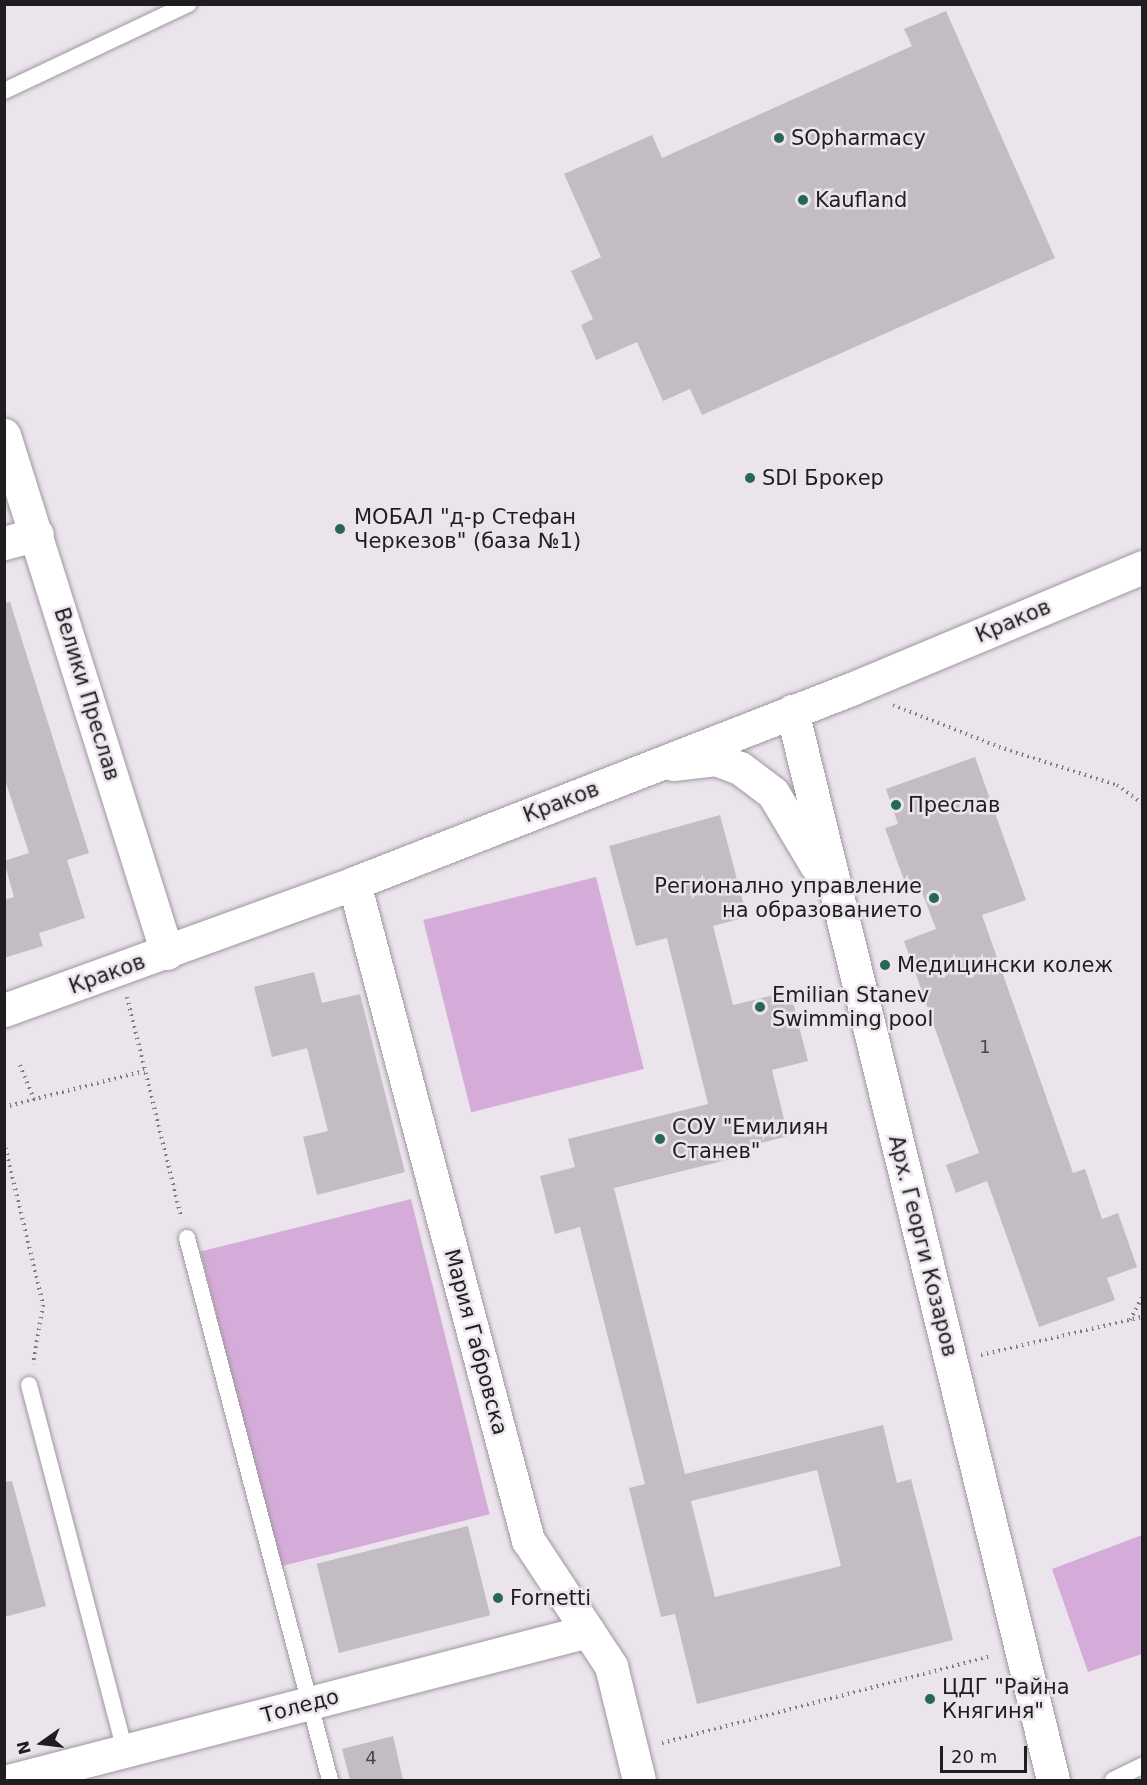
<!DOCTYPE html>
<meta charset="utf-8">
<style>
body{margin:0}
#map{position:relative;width:1147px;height:1785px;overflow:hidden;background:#ebe4ec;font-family:"DejaVu Sans",sans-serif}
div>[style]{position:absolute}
.green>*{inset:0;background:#d5acd9;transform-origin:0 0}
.building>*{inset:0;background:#c3bcc4;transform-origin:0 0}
.path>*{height:4px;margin-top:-2px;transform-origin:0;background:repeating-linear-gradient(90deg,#807c81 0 1.5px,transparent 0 6px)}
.roads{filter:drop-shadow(0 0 2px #9e979f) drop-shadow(0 0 2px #9e979f)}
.service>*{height:16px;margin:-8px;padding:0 8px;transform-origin:8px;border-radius:8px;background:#fff}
.minor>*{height:33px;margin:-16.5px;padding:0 16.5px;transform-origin:16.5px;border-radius:16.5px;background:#fff}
.secondary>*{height:33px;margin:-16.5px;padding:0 16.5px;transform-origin:16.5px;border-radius:16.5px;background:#fff}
.dots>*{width:16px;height:16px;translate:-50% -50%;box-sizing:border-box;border:3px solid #ebe4ec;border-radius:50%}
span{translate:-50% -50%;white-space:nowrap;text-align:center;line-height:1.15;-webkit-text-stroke:5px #ebe4ec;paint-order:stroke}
.number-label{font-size:18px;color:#494549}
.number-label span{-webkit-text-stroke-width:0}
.poi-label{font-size:21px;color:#201d20}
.left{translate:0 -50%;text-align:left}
.right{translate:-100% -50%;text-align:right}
.street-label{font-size:21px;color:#201d20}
.frame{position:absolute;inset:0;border:6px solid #201d20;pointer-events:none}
.north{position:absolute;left:12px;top:1713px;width:60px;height:60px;-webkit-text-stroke:4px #ebe4ec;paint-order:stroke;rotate:256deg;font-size:16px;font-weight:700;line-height:24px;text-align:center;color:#201d20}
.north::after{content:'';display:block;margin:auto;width:21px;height:27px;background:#201d20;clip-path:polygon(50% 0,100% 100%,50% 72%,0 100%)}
.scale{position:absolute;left:940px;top:1746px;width:87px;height:27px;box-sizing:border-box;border:3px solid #201d20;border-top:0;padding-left:8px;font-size:18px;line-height:21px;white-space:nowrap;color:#201d20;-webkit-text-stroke:4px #ebe4ec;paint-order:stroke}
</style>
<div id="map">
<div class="green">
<div style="left:596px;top:877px;width:198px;height:178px;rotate:76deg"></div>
<div style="left:411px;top:1199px;width:325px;height:217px;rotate:76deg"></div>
<div style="clip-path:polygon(1142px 1535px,1142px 1654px,1088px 1672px,1052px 1569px)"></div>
</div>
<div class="building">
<div style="clip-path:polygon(946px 11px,1055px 258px,702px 415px,690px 389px,663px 401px,637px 342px,596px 360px,581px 325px,593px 319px,571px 271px,601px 257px,564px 174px,652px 135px,662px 158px,912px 46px,904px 29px)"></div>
<div style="clip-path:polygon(10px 602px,89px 853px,67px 860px,85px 918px,39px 933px,43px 946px,4px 958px,4px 900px,14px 897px,4px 861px,29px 853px,4px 777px,4px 603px)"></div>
<div style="clip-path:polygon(975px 757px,1026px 900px,982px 915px,1073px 1173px,1085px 1169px,1102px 1219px,1118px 1213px,1137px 1267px,1107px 1278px,1115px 1300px,1039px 1327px,987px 1181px,956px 1193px,946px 1165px,979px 1153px,904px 941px,936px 929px,920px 887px,908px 891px,885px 828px,898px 824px,886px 789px)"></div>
<div style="clip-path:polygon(evenodd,720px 815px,747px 917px,713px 926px,733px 1005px,790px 991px,808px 1061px,772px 1070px,788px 1136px,737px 1149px,739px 1157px,614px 1188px,685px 1474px,883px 1425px,897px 1483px,911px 1479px,953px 1640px,697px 1704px,675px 1614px,661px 1617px,629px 1488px,645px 1484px,580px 1227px,555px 1234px,540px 1176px,575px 1167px,568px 1139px,708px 1104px,667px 938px,636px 946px,609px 846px,720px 815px,817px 1470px,841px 1566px,715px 1597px,691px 1501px,817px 1470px)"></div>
<div style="clip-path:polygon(314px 972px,322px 1003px,360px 994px,405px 1172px,317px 1195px,303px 1137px,328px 1131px,307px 1048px,272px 1057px,254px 987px)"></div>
<div style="clip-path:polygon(12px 1481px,46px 1606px,4px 1617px,4px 1482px)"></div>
<div style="left:468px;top:1526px;width:92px;height:156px;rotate:76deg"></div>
<div style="clip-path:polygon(393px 1736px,403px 1780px,350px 1780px,342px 1749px)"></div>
</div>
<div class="path">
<div style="left:893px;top:705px;width:114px;rotate:21.6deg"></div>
<div style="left:999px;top:747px;width:124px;rotate:17.9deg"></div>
<div style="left:1117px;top:785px;width:31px;rotate:36deg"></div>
<div style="left:127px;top:997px;width:227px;rotate:76.2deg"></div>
<div style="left:20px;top:1065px;width:38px;rotate:68deg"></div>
<div style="left:4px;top:1107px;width:145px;rotate:-14.4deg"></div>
<div style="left:4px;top:1142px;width:168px;rotate:76.5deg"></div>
<div style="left:43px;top:1305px;width:60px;rotate:99.6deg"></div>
<div style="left:1130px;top:1320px;width:26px;rotate:-62deg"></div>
<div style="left:981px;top:1355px;width:165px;rotate:-13.3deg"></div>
<div style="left:662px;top:1743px;width:340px;rotate:-14.8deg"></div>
</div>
<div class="roads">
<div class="service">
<div style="left:4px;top:91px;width:204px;rotate:-25.3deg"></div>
<div style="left:187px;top:1238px;width:561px;rotate:75.22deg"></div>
<div style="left:29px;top:1385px;width:379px;rotate:75.3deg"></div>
<div style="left:1113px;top:1780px;width:32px;rotate:-26deg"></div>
</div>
<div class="minor">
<div style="left:4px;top:435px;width:543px;rotate:72.53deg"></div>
<div style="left:4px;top:543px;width:34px;rotate:-15deg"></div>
<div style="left:792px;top:711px;width:1100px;rotate:76.28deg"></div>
<div style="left:673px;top:764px;width:43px;rotate:-6.6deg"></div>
<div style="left:716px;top:759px;width:26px;rotate:21deg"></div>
<div style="left:740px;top:768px;width:41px;rotate:37.1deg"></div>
<div style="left:773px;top:793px;width:84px;rotate:59.2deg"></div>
<div style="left:354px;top:883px;width:680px;rotate:75.17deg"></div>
<div style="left:528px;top:1540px;width:151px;rotate:56.6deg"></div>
<div style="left:611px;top:1666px;width:117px;rotate:76.2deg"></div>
<div style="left:12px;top:1780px;width:595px;rotate:-14.5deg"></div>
</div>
<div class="secondary">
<div style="left:4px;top:1010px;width:372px;rotate:-19.9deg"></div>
<div style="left:354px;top:883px;width:534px;rotate:-21.32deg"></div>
<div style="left:851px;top:689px;width:316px;rotate:-22.7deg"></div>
</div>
</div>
<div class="dots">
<div style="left:779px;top:138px;background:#266757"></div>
<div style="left:803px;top:200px;background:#266757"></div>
<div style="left:750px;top:478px;background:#266757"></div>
<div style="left:340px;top:529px;background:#266757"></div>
<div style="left:896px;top:805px;background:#266757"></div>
<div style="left:934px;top:898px;background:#266757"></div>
<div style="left:885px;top:965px;background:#266757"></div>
<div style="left:760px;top:1007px;background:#266757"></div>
<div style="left:660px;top:1139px;background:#266757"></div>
<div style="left:498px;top:1598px;background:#266757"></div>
<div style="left:930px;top:1699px;background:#266757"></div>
</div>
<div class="number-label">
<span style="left:985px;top:1047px">1</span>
<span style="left:371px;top:1758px">4</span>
</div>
<div class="poi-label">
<span class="left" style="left:791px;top:138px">SOpharmacy</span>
<span class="left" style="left:815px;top:200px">Kaufland</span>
<span class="left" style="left:762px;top:478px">SDI Брокер</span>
<span class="left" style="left:354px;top:529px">МОБАЛ "д-р Стефан<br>Черкезов" (база №1)</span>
<span class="left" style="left:908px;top:805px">Преслав</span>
<span class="right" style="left:922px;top:898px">Регионално управление<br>на образованието</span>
<span class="left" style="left:897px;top:965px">Медицински колеж</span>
<span class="left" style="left:772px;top:1007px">Emilian Stanev<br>Swimming pool</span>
<span class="left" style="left:672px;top:1139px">СОУ "Емилиян<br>Станев"</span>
<span class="left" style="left:510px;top:1598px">Fornetti</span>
<span class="left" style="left:942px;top:1699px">ЦДГ "Райна<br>Княгиня"</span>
</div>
<div class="street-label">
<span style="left:1013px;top:621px;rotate:-23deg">Краков</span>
<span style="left:87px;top:694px;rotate:73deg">Велики Преслав</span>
<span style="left:561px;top:802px;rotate:-21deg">Краков</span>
<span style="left:107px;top:974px;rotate:-20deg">Краков</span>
<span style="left:923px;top:1246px;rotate:76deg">Арх. Георги Козаров</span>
<span style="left:476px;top:1342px;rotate:75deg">Мария Габровска</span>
<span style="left:300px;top:1706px;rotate:-15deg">Толедо</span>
</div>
<div class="frame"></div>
<div class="north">N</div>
<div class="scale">20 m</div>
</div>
